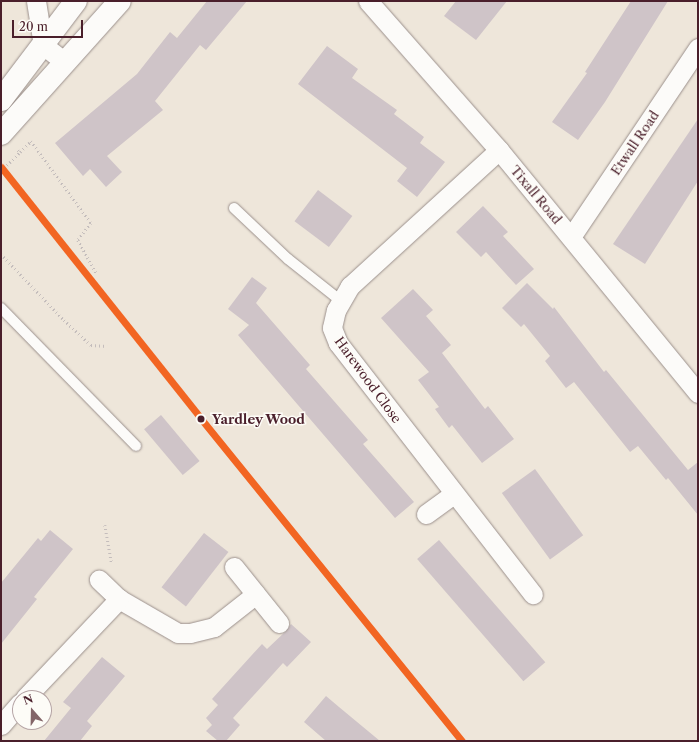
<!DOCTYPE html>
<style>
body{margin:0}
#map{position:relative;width:699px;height:742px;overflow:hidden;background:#eee6da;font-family:"Libre Caslon Text",serif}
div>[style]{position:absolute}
.building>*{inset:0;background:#cfc4c8;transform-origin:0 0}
.path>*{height:2.5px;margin-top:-1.25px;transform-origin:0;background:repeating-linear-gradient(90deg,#c4bdbc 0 1px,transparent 0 4px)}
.roads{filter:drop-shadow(0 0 1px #9b908c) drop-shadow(0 0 1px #9b908c)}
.service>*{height:10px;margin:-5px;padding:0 5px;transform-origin:5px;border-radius:5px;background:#fcfbf9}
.minor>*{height:19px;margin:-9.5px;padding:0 9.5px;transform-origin:9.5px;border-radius:9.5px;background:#fcfbf9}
.tertiary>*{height:22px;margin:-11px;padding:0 11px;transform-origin:11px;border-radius:11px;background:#fcfbf9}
.rail-1>*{height:7px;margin:-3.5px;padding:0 3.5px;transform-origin:3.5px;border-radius:3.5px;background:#f26522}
.dots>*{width:11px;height:11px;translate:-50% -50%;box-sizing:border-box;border:2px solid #fdfcf7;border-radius:50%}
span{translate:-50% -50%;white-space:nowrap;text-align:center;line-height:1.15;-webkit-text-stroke:3px #fdfcf7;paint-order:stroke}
.street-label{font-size:13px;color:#4a1f2b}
.stop-label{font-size:13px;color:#4a1f2b;font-weight:700}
.left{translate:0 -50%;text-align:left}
.frame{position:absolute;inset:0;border:2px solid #4a1f2b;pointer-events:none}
.north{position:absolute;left:12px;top:690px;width:40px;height:40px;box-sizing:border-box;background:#fdfcf7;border:1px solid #b5a4a5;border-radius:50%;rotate:340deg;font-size:11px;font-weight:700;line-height:16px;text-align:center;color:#4a1f2b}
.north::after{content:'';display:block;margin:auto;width:14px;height:18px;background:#836568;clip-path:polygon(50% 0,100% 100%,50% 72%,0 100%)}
.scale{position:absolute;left:12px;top:20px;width:71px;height:18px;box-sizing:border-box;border:2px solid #4a1f2b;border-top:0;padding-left:5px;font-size:12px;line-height:14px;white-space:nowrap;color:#4a1f2b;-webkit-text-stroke:3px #fdfcf7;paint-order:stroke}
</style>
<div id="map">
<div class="building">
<div style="clip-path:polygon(207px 1px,247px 1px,206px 50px,200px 45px,155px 101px,163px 110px,107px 156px,122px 172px,106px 187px,90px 169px,83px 176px,55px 143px,137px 74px,170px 32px,177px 38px)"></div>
<div style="clip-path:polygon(456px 1px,507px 1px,476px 40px,444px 16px)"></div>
<div style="clip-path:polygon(631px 1px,668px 1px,605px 102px,578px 140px,552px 122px,587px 73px,585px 72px)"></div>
<div style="clip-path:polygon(327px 46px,358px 69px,352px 78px,397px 110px,394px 114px,424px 137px,420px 143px,445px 162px,417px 197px,397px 181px,407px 168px,298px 84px)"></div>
<div style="clip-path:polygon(698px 119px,698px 181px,645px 264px,613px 244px)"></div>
<div style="left:318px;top:190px;width:43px;height:39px;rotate:37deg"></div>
<div style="clip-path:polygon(483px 206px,508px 232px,503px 236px,534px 269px,516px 285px,486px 252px,481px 257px,456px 232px)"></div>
<div style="clip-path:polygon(252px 277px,267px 288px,256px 303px,310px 365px,306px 369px,368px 440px,363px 444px,414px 502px,395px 518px,238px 335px,249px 325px,228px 309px)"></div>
<div style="clip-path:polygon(527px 283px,553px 309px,554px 307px,604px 372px,606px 370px,688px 470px,698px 462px,698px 515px,668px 478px,666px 480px,638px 446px,630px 452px,574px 382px,566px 388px,545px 361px,550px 356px,524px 324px,521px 327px,502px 308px)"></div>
<div style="clip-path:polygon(413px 289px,433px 310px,426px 316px,451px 345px,442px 353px,485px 409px,488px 406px,514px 439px,482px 463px,452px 425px,449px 428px,435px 409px,439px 407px,418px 380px,429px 372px,381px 318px)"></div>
<div style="left:161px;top:415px;width:60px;height:22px;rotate:50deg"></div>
<div style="left:535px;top:469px;width:82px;height:41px;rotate:54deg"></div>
<div style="clip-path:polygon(50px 530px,73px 549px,34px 597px,37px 599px,1px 644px,1px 583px,38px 538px,41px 541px)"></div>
<div style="left:204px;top:533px;width:31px;height:69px;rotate:38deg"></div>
<div style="left:439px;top:540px;width:162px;height:29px;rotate:49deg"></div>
<div style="clip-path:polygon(291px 624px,311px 642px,287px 667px,283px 663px,233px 718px,240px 725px,226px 741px,218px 741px,206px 731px,212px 725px,206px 718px,218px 705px,212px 699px,262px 644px,267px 649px,286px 631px)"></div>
<div style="clip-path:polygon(102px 657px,125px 676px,87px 721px,92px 726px,80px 741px,44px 741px,71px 708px,63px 702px)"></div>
<div style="clip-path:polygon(326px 696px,339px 707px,380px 741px,326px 741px,304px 722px)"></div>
</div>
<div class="path">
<div style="left:18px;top:150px;width:3px;rotate:45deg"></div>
<div style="left:20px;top:152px;width:16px;rotate:-45deg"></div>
<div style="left:31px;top:141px;width:102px;rotate:53.8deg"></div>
<div style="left:91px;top:223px;width:21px;rotate:127deg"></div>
<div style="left:78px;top:240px;width:39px;rotate:61deg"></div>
<div style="left:1px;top:171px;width:27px;rotate:-45deg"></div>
<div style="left:1px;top:254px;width:91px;rotate:46.3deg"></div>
<div style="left:64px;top:320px;width:37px;rotate:43deg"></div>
<div style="left:91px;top:345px;width:16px;rotate:4deg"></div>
<div style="left:105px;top:525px;width:39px;rotate:80deg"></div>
</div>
<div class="roads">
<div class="service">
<div style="left:234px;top:208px;width:74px;rotate:43.4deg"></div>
<div style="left:288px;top:259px;width:68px;rotate:38.4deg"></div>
<div style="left:1px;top:308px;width:193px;rotate:45.6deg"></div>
</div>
<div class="minor">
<div style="left:36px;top:1px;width:45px;rotate:81deg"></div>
<div style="left:43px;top:45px;width:28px;rotate:38deg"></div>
<div style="left:368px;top:1px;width:198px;rotate:48.7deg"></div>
<div style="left:499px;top:150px;width:314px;rotate:50.7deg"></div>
<div style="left:499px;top:150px;width:202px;rotate:137.6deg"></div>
<div style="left:350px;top:286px;width:28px;rotate:120deg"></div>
<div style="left:336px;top:310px;width:18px;rotate:103deg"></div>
<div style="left:332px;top:328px;width:16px;rotate:68deg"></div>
<div style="left:338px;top:343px;width:318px;rotate:52.2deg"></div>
<div style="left:571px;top:237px;width:228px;rotate:-56.1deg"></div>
<div style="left:426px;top:514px;width:34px;rotate:-36deg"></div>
<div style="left:234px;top:567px;width:72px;rotate:51.2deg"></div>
<div style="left:119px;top:599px;width:68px;rotate:30deg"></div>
<div style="left:178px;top:633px;width:12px"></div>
<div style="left:190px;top:633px;width:25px;rotate:-14deg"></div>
<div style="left:214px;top:627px;width:53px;rotate:-38.2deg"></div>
<div style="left:25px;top:698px;width:137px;rotate:-46.5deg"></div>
<div style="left:119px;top:599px;width:28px;rotate:-136deg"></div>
<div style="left:1px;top:725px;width:29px;rotate:-49deg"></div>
</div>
<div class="tertiary">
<div style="left:1px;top:100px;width:124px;rotate:-52.9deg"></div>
<div style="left:1px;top:134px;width:178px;rotate:-48.2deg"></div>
</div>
</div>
<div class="rail-1">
<div style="left:1px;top:167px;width:323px;rotate:51.5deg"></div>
<div style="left:202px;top:420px;width:413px;rotate:51deg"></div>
</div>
<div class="dots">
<div style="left:201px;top:419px;background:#4a1f2b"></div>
</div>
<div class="street-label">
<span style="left:635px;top:143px;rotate:-56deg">Etwall Road</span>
<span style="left:536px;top:195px;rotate:50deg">Tixall Road</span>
<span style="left:368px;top:380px;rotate:54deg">Harewood Close</span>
</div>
<div class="stop-label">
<span class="left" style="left:212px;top:419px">Yardley Wood</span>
</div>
<div class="frame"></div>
<div class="north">N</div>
<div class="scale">20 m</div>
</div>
